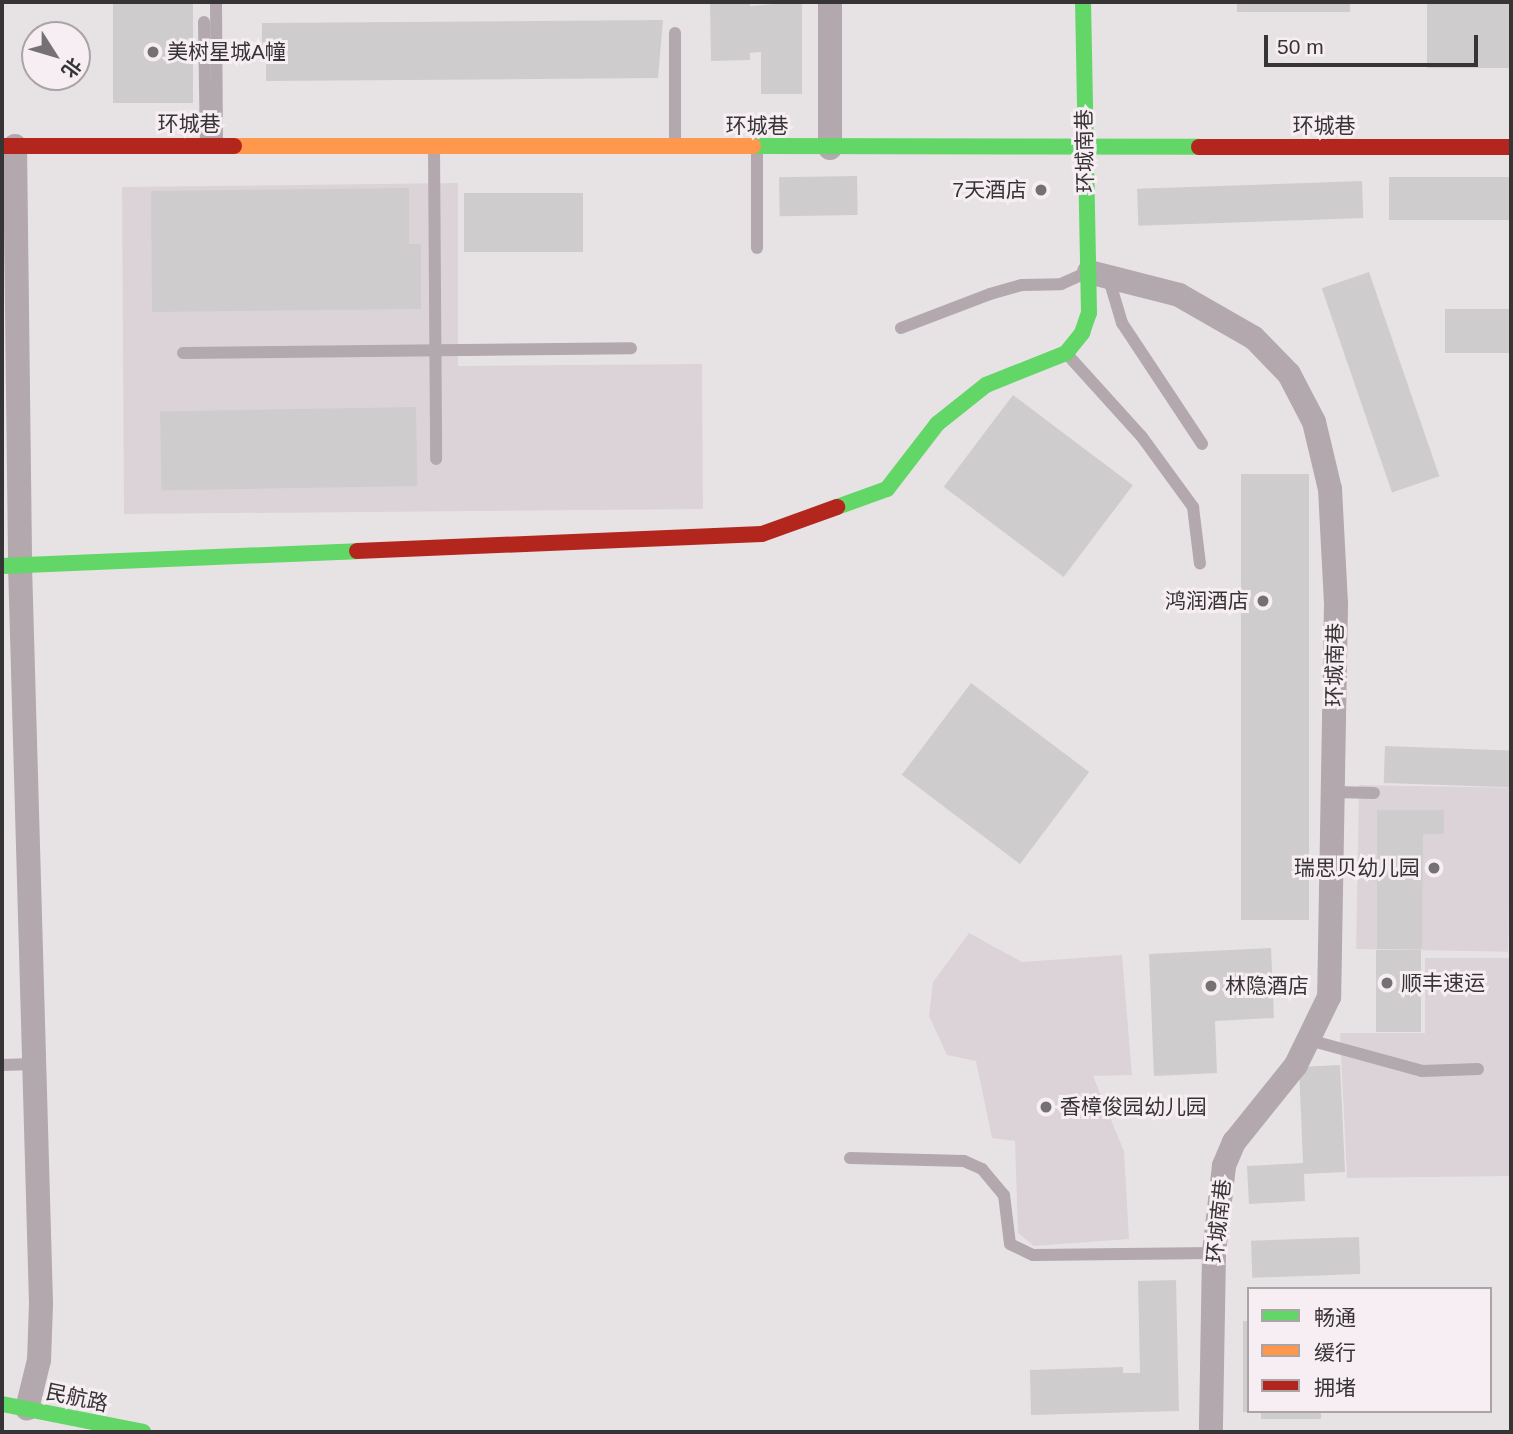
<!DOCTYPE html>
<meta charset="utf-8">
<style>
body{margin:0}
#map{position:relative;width:1513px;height:1434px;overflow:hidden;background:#e7e3e5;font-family:Arial,"Noto Sans SC",sans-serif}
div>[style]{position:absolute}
.built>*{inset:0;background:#dcd3d8;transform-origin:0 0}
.building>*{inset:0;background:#cfcccd;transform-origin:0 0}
.lane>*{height:12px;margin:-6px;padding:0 6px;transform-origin:6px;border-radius:6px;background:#b2a8ad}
.street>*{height:24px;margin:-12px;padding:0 12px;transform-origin:12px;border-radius:12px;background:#b2a8ad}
.fast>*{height:16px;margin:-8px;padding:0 8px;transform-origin:8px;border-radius:8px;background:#63d668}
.slow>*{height:16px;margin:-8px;padding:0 8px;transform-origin:8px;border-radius:8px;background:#ff974d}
.jam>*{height:16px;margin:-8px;padding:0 8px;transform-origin:8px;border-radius:8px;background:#b3261e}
.dots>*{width:19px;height:19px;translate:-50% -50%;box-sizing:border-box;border:4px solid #f6eef2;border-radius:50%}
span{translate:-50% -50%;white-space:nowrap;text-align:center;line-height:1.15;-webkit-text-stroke:6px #f6eef2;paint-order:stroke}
.poi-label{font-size:21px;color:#373435}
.left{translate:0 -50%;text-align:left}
.right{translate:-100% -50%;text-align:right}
.street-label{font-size:21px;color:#373435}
.frame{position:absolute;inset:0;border:4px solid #373435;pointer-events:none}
.legend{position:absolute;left:1247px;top:1287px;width:245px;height:126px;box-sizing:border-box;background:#f6eef2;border:2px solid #aaa4a6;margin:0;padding:9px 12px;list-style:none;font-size:21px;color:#373435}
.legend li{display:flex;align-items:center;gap:14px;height:35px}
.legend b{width:35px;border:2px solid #aaa4a6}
.north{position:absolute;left:21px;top:21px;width:70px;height:70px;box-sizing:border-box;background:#f6eef2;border:2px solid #aaa4a6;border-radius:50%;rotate:127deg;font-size:19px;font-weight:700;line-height:28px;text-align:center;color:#373435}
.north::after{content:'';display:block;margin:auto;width:24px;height:32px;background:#757173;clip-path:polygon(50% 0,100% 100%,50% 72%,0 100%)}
.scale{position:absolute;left:1264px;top:35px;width:214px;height:32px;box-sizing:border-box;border:4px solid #373435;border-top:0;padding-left:9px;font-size:21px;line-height:24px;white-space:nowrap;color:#373435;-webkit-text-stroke:5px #f6eef2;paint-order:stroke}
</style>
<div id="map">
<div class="built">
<div style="clip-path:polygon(458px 183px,458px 366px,702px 364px,703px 509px,124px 514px,122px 187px)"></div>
<div style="left:1359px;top:785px;width:152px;height:164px;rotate:1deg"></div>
<div style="clip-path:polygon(969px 933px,1022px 962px,1122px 955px,1132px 1075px,1093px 1076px,1124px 1151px,1129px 1239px,1034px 1246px,1018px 1233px,1015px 1141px,992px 1138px,976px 1061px,947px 1055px,929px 1016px,933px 982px)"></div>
<div style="clip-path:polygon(1425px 958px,1511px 958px,1511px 1176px,1347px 1178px,1340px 1033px,1425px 1033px)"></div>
</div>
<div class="building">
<div style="left:113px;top:2px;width:80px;height:101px"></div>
<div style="clip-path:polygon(710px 2px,750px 2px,750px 6px,802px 2px,802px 94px,761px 94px,761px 52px,750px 53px,750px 60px,711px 61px)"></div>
<div style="left:1237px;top:2px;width:113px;height:10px"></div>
<div style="left:1427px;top:2px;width:84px;height:66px"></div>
<div style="clip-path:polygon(663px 20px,658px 78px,266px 81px,266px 55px,262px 55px,262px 23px)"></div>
<div style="left:857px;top:176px;width:39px;height:78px;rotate:89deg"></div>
<div style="left:1389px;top:177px;width:122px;height:43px"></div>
<div style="left:1362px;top:181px;width:37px;height:225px;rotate:88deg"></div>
<div style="clip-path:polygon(409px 188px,409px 244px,421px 244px,421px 309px,152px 312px,151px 191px)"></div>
<div style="left:583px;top:193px;width:59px;height:119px;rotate:90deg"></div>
<div style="left:1369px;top:272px;width:216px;height:50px;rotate:71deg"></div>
<div style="left:1511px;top:309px;width:44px;height:66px;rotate:90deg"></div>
<div style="left:1013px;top:395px;width:150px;height:115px;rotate:37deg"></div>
<div style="left:416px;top:407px;width:79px;height:256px;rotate:89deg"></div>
<div style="left:1241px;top:474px;width:68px;height:446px"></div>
<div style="left:971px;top:683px;width:148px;height:115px;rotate:37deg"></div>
<div style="left:1385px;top:746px;width:126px;height:37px;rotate:2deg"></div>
<div style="clip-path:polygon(1377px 810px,1444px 810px,1444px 834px,1423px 834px,1422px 949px,1377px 949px)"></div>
<div style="clip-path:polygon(1271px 948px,1274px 1018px,1215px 1021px,1217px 1073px,1154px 1076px,1149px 954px)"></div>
<div style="left:1376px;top:950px;width:45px;height:82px"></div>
<div style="clip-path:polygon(1340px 1065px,1345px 1172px,1304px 1174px,1305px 1201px,1249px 1204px,1247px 1166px,1303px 1163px,1299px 1067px)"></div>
<div style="left:1359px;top:1237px;width:37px;height:108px;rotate:88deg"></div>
<div style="clip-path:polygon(1176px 1280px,1179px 1411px,1031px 1415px,1030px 1370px,1123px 1367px,1123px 1373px,1140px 1373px,1138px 1281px)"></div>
<div style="left:1243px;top:1321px;width:6px;height:91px"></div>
<div style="left:1261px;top:1411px;width:60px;height:8px"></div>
</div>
<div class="lane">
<div style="left:216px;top:2px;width:143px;rotate:89.6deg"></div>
<div style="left:204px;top:22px;width:123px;rotate:89.1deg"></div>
<div style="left:675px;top:145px;width:112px;rotate:-90deg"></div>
<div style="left:757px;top:147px;width:101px;rotate:90deg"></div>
<div style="left:434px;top:148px;width:311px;rotate:89.6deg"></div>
<div style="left:1108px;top:276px;width:49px;rotate:73.4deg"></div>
<div style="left:1122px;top:323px;width:145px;rotate:56.5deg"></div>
<div style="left:901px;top:328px;width:95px;rotate:-20.9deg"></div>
<div style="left:990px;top:294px;width:33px;rotate:-16deg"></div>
<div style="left:1022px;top:285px;width:39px;rotate:-1deg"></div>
<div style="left:1061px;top:284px;width:27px;rotate:-24deg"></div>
<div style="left:183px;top:353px;width:448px;rotate:-0.6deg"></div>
<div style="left:1066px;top:353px;width:113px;rotate:47.9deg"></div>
<div style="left:1142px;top:437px;width:87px;rotate:53.9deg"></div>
<div style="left:1193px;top:507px;width:57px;rotate:83deg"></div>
<div style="left:1334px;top:792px;width:40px;rotate:1.4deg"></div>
<div style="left:1309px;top:1040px;width:117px;rotate:15.3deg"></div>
<div style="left:1422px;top:1071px;width:56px;rotate:-2deg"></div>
<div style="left:2px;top:1065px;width:31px;rotate:-2deg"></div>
<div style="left:850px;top:1158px;width:114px;rotate:1.5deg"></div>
<div style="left:964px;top:1161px;width:20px;rotate:24deg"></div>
<div style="left:982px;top:1169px;width:34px;rotate:50deg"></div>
<div style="left:1004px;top:1195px;width:49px;rotate:83deg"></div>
<div style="left:1010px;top:1244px;width:25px;rotate:26deg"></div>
<div style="left:1033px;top:1255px;width:181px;rotate:-0.6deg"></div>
</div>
<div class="street">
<div style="left:830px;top:2px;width:146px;rotate:90deg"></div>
<div style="left:15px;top:146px;width:419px;rotate:89.3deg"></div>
<div style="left:20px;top:565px;width:739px;rotate:88.37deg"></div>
<div style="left:41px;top:1304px;width:56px;rotate:92deg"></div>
<div style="left:39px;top:1360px;width:50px;rotate:103.8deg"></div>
<div style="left:1089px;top:272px;width:93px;rotate:14.3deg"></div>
<div style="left:1179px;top:295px;width:86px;rotate:29.8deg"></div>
<div style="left:1254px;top:338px;width:50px;rotate:45.8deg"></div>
<div style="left:1289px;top:374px;width:54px;rotate:62.5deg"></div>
<div style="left:1314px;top:422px;width:69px;rotate:76.6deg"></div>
<div style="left:1330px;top:489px;width:115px;rotate:87deg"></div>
<div style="left:1336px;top:604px;width:393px;rotate:91deg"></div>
<div style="left:1329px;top:997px;width:76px;rotate:115.9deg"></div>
<div style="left:1296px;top:1065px;width:99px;rotate:128.8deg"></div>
<div style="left:1234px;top:1142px;width:26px;rotate:113deg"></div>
<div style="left:1224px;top:1166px;width:88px;rotate:96.6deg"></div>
<div style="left:1214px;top:1253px;width:179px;rotate:91deg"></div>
</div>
<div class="fast">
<div style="left:753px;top:146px;width:446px;rotate:0.1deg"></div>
<div style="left:837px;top:507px;width:53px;rotate:-19.8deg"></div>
<div style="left:887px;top:489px;width:82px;rotate:-52.4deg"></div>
<div style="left:937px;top:424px;width:63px;rotate:-38.5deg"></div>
<div style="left:986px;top:385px;width:86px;rotate:-21.8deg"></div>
<div style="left:1066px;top:353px;width:26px;rotate:-51deg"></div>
<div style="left:1082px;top:333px;width:21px;rotate:-71deg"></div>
<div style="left:1089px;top:313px;width:311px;rotate:-91.1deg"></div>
<div style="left:2px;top:566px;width:355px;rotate:-2.4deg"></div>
<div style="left:2px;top:1404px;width:144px;rotate:11.2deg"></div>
</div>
<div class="slow">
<div style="left:234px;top:146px;width:519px"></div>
</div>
<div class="jam">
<div style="left:2px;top:146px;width:232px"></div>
<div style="left:1199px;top:147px;width:312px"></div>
<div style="left:357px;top:551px;width:405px;rotate:-2.4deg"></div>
<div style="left:762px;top:534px;width:80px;rotate:-19.8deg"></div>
</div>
<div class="dots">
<div style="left:153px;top:52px;background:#757173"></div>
<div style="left:1041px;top:190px;background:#757173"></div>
<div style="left:1263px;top:601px;background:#757173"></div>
<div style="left:1434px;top:868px;background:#757173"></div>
<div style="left:1387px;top:983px;background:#757173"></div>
<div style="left:1211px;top:986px;background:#757173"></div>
<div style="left:1046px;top:1107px;background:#757173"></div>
</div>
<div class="poi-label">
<span class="left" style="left:167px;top:52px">美树星城A幢</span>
<span class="right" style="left:1027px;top:190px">7天酒店</span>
<span class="right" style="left:1249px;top:601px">鸿润酒店</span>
<span class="right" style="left:1420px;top:868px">瑞思贝幼儿园</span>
<span class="left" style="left:1401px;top:983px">顺丰速运</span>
<span class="left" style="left:1225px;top:986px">林隐酒店</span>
<span class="left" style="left:1060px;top:1107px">香樟俊园幼儿园</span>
</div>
<div class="street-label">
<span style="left:189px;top:124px">环城巷</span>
<span style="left:757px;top:126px">环城巷</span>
<span style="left:1324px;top:126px">环城巷</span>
<span style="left:1085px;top:151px;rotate:-91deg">环城南巷</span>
<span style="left:1335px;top:665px;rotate:-89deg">环城南巷</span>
<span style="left:1219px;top:1221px;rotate:-84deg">环城南巷</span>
<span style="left:77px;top:1398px;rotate:12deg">民航路</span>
</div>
<div class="frame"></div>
<ul class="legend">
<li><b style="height:9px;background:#63d668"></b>畅通</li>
<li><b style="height:9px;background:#ff974d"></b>缓行</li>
<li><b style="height:9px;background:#b3261e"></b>拥堵</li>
</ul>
<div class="north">北</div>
<div class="scale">50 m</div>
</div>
